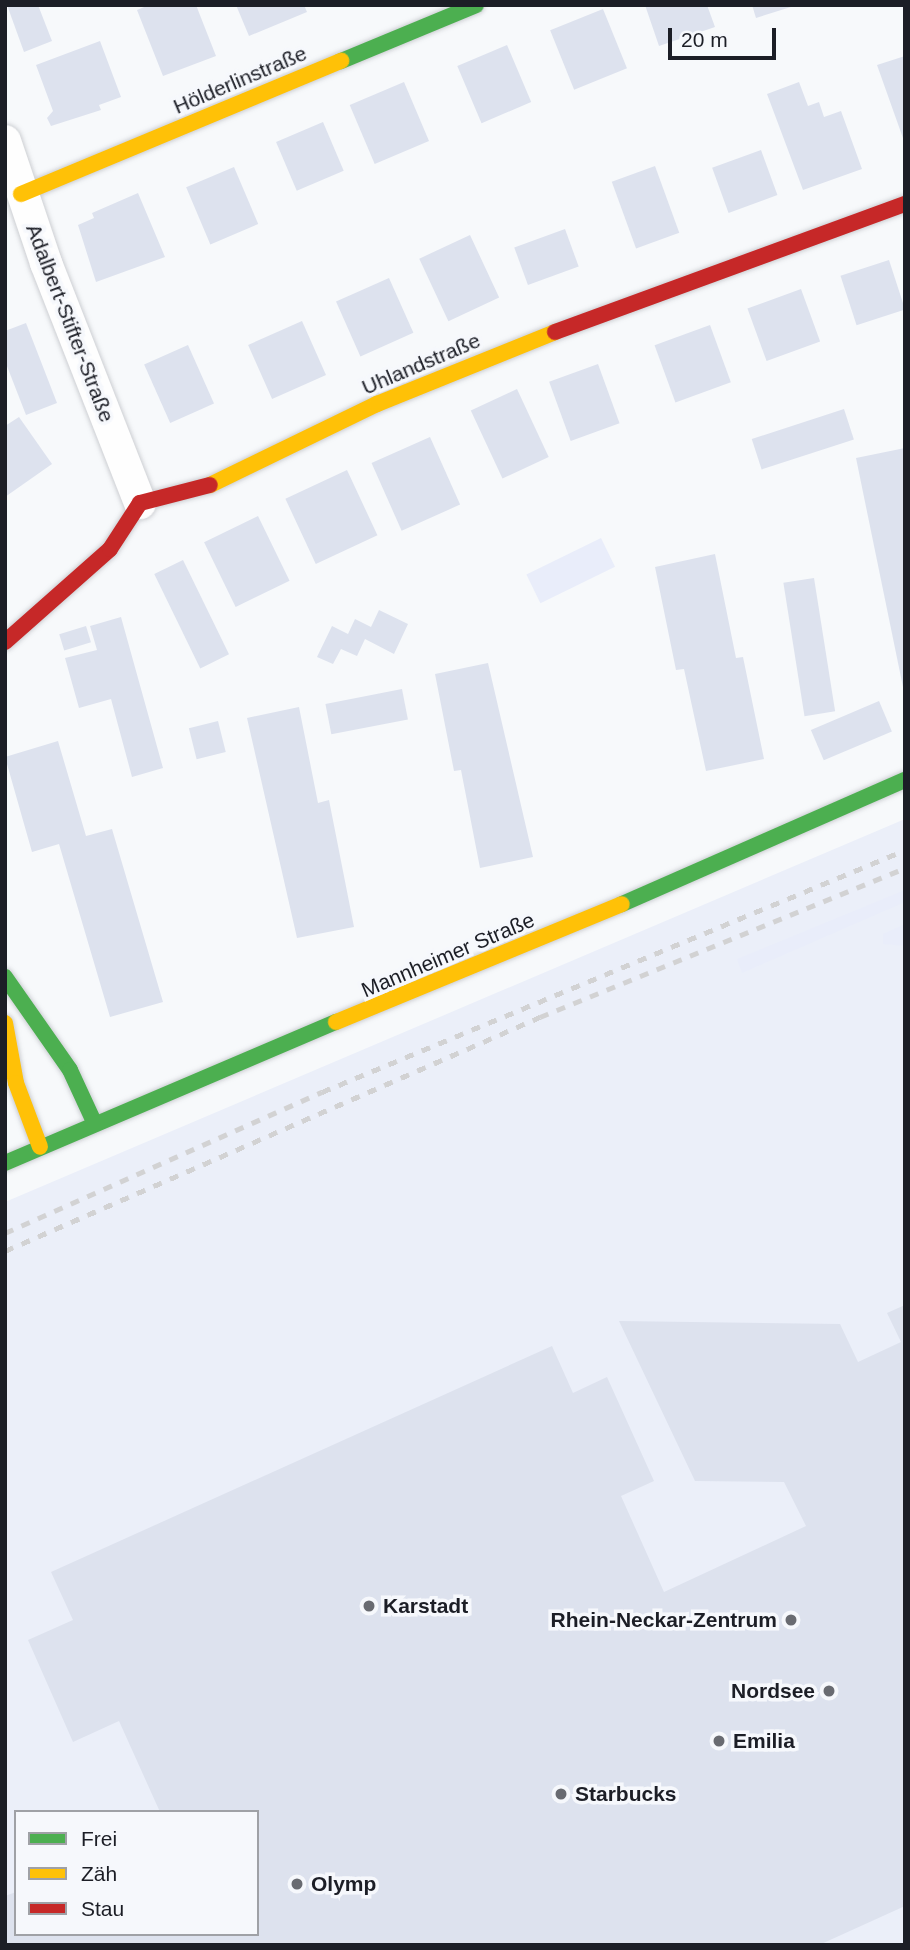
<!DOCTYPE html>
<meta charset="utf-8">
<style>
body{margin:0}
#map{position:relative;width:910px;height:1950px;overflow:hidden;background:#f7f9fb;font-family:Arial,sans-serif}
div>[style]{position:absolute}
.built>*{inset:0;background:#ebeff9}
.green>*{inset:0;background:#e9edfa;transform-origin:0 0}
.building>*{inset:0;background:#dde2ee;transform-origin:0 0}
.roads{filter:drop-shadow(0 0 2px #cdcfd3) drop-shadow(0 0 2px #cdcfd3)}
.street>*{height:32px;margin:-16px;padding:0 16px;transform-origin:16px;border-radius:16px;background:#fefefe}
.fast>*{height:16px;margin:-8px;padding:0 8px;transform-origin:8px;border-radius:8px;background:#4caf50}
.slow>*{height:16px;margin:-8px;padding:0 8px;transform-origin:8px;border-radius:8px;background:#ffc107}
.jam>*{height:16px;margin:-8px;padding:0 8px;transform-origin:8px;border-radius:8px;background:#c62828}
.rail>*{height:5px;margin-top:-2.5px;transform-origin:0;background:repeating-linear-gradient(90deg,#d2d2d3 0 9px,transparent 0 18px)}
.dots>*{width:19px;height:19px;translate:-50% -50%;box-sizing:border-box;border:4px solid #f6f8fc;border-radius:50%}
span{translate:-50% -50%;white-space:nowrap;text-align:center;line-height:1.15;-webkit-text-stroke:7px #f6f8fc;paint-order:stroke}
.street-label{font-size:21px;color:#1c1e26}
.poi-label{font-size:21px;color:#1c1e26;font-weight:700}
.left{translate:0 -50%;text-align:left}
.right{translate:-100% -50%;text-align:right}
.frame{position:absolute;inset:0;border:7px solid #1c1e26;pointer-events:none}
.legend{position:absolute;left:14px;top:1810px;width:245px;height:126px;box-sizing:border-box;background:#f6f8fc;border:2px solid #9fa1a6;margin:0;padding:9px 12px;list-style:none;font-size:21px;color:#1c1e26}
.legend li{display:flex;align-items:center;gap:14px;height:35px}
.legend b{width:35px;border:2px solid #9fa1a6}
.scale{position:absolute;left:668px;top:28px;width:108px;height:32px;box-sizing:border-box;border:4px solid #1c1e26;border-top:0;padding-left:9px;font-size:21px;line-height:24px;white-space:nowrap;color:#1c1e26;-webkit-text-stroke:5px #f6f8fc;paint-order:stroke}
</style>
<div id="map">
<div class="built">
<div style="clip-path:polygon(evenodd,905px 819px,905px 1945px,5px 1945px,5px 1202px,905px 819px,16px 1812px,257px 1812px,257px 1934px,16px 1934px,16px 1812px)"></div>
</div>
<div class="green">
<div style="left:601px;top:538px;width:32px;height:83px;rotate:64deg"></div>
<div style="clip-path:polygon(905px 890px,905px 902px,742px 973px,737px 959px)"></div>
<div style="clip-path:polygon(905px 924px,905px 946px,883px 944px,883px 934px)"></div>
</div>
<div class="building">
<div style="clip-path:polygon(7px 5px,38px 5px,52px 41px,24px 52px)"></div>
<div style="clip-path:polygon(149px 5px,196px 5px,216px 56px,163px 76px,137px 10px)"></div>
<div style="clip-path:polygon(236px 5px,304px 5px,307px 12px,249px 36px)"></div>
<div style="clip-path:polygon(645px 5px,707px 5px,715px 27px,659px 46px)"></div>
<div style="clip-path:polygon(752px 5px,794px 5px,794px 6px,756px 18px)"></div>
<div style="left:603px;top:9px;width:64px;height:57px;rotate:68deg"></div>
<div style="clip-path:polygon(100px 41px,121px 97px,99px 105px,101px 110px,51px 126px,47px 118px,53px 111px,36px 65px)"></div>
<div style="left:507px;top:45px;width:62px;height:54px;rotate:67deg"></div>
<div style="clip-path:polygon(905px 56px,905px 141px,904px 141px,877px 65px)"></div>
<div style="left:404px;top:82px;width:64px;height:59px;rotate:67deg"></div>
<div style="clip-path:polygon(799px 82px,808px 106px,819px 102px,824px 117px,841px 111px,862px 169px,803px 190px,767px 94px)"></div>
<div style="left:323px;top:122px;width:53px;height:51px;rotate:67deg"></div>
<div style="left:761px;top:150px;width:48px;height:52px;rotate:70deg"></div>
<div style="left:655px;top:166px;width:71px;height:46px;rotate:70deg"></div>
<div style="left:234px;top:167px;width:62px;height:52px;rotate:67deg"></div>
<div style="clip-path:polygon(138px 193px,165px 257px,96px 282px,78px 225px,94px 218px,92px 213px)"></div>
<div style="left:565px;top:229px;width:40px;height:54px;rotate:70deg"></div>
<div style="left:470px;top:235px;width:69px;height:56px;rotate:65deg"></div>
<div style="left:889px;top:260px;width:52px;height:51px;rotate:72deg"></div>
<div style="left:389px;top:278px;width:60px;height:58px;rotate:66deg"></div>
<div style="left:801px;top:289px;width:56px;height:57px;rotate:70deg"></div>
<div style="left:302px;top:321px;width:59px;height:59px;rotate:66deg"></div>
<div style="clip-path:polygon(26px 323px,57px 403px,26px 415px,5px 361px,5px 331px)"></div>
<div style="left:710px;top:325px;width:61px;height:59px;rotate:70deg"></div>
<div style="left:188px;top:345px;width:64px;height:48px;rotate:66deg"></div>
<div style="left:598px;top:364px;width:63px;height:52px;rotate:70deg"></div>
<div style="left:517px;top:389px;width:75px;height:51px;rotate:65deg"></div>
<div style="left:844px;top:409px;width:32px;height:97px;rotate:72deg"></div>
<div style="clip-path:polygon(19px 417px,52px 464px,5px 497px,5px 426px)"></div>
<div style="left:430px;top:437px;width:74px;height:64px;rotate:66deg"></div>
<div style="clip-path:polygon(905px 448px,905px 692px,904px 692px,856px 458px)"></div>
<div style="left:347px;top:470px;width:72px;height:68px;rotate:65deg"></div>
<div style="left:258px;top:516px;width:72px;height:60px;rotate:64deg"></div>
<div style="clip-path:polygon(715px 554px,736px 658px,743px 657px,764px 759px,706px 771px,684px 669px,676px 670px,655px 567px)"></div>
<div style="left:183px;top:560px;width:105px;height:32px;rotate:64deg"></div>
<div style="left:814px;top:578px;width:135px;height:31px;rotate:81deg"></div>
<div style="clip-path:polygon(379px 610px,408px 624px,394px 654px,365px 639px,357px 656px,341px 649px,333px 664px,317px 657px,332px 626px,348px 634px,355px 619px,371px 627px)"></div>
<div style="clip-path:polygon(121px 617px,163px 768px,132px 777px,111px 699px,79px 708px,65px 658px,97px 650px,90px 626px)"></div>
<div style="left:86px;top:626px;width:17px;height:28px;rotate:73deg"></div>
<div style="clip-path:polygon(488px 663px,533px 857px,480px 868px,461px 770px,454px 771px,435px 674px)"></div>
<div style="left:402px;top:689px;width:31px;height:78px;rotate:79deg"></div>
<div style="left:879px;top:701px;width:33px;height:74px;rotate:67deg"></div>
<div style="clip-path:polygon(299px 707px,318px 803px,329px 800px,354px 927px,297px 938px,247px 718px)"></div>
<div style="left:218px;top:721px;width:32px;height:30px;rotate:76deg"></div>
<div style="clip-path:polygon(58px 741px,86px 836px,112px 829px,163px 1002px,110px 1017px,59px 844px,32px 852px,5px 757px)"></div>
<div style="clip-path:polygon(905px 1305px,905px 1906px,819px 1945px,5px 1945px,5px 1896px,16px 1892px,16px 1934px,257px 1934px,257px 1812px,160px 1812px,119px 1721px,73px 1742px,28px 1640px,73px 1620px,51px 1572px,552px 1346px,573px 1393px,607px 1377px,654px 1481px,621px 1496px,664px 1592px,806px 1526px,784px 1482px,695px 1481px,619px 1321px,840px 1324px,858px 1362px,901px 1342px,887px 1313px)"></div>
</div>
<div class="roads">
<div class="street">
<div style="left:5px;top:141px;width:129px;rotate:71.4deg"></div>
<div style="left:46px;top:263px;width:258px;rotate:68.6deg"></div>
</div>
<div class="fast">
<div style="left:341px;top:61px;width:146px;rotate:-22.5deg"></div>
<div style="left:622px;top:904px;width:309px;rotate:-23.7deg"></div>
<div style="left:5px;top:977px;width:113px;rotate:55deg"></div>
<div style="left:70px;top:1070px;width:57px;rotate:65.2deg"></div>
<div style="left:5px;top:1163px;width:360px;rotate:-23.1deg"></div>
</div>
<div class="slow">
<div style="left:21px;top:194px;width:347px;rotate:-22.6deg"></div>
<div style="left:210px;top:485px;width:186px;rotate:-25.9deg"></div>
<div style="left:377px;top:404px;width:192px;rotate:-22deg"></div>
<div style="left:336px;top:1022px;width:309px;rotate:-22.4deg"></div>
<div style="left:5px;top:1023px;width:61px;rotate:79.6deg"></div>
<div style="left:16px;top:1083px;width:68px;rotate:69.4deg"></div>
</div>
<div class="jam">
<div style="left:555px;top:332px;width:373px;rotate:-20.1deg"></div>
<div style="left:5px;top:642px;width:140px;rotate:-41.5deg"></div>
<div style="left:110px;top:549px;width:55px;rotate:-56.9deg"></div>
<div style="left:140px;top:503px;width:72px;rotate:-14.4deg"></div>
</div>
</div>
<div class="rail">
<div style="left:5px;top:1233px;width:347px;rotate:-24deg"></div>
<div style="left:322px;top:1092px;width:631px;rotate:-22.54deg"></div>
<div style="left:5px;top:1251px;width:584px;rotate:-23.62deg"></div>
<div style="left:540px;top:1017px;width:394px;rotate:-22.2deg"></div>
</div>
<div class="dots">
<div style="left:369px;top:1606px;background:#696b71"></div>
<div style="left:791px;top:1620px;background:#696b71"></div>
<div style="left:829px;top:1691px;background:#696b71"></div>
<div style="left:719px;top:1741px;background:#696b71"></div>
<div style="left:561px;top:1794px;background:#696b71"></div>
<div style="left:297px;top:1884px;background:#696b71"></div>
</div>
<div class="street-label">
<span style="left:240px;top:80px;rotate:-23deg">Hölderlinstraße</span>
<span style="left:70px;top:323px;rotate:69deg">Adalbert-Stifter-Straße</span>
<span style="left:421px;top:364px;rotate:-23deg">Uhlandstraße</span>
<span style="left:448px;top:955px;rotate:-23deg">Mannheimer Straße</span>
</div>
<div class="poi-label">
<span class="left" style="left:383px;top:1606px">Karstadt</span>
<span class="right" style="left:777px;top:1620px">Rhein-Neckar-Zentrum</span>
<span class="right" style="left:815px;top:1691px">Nordsee</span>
<span class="left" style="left:733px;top:1741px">Emilia</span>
<span class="left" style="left:575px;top:1794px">Starbucks</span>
<span class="left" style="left:311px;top:1884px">Olymp</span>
</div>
<div class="frame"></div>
<ul class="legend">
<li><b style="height:9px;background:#4caf50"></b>Frei</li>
<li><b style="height:9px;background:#ffc107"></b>Zäh</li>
<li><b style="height:9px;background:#c62828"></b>Stau</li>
</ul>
<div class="scale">20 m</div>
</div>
